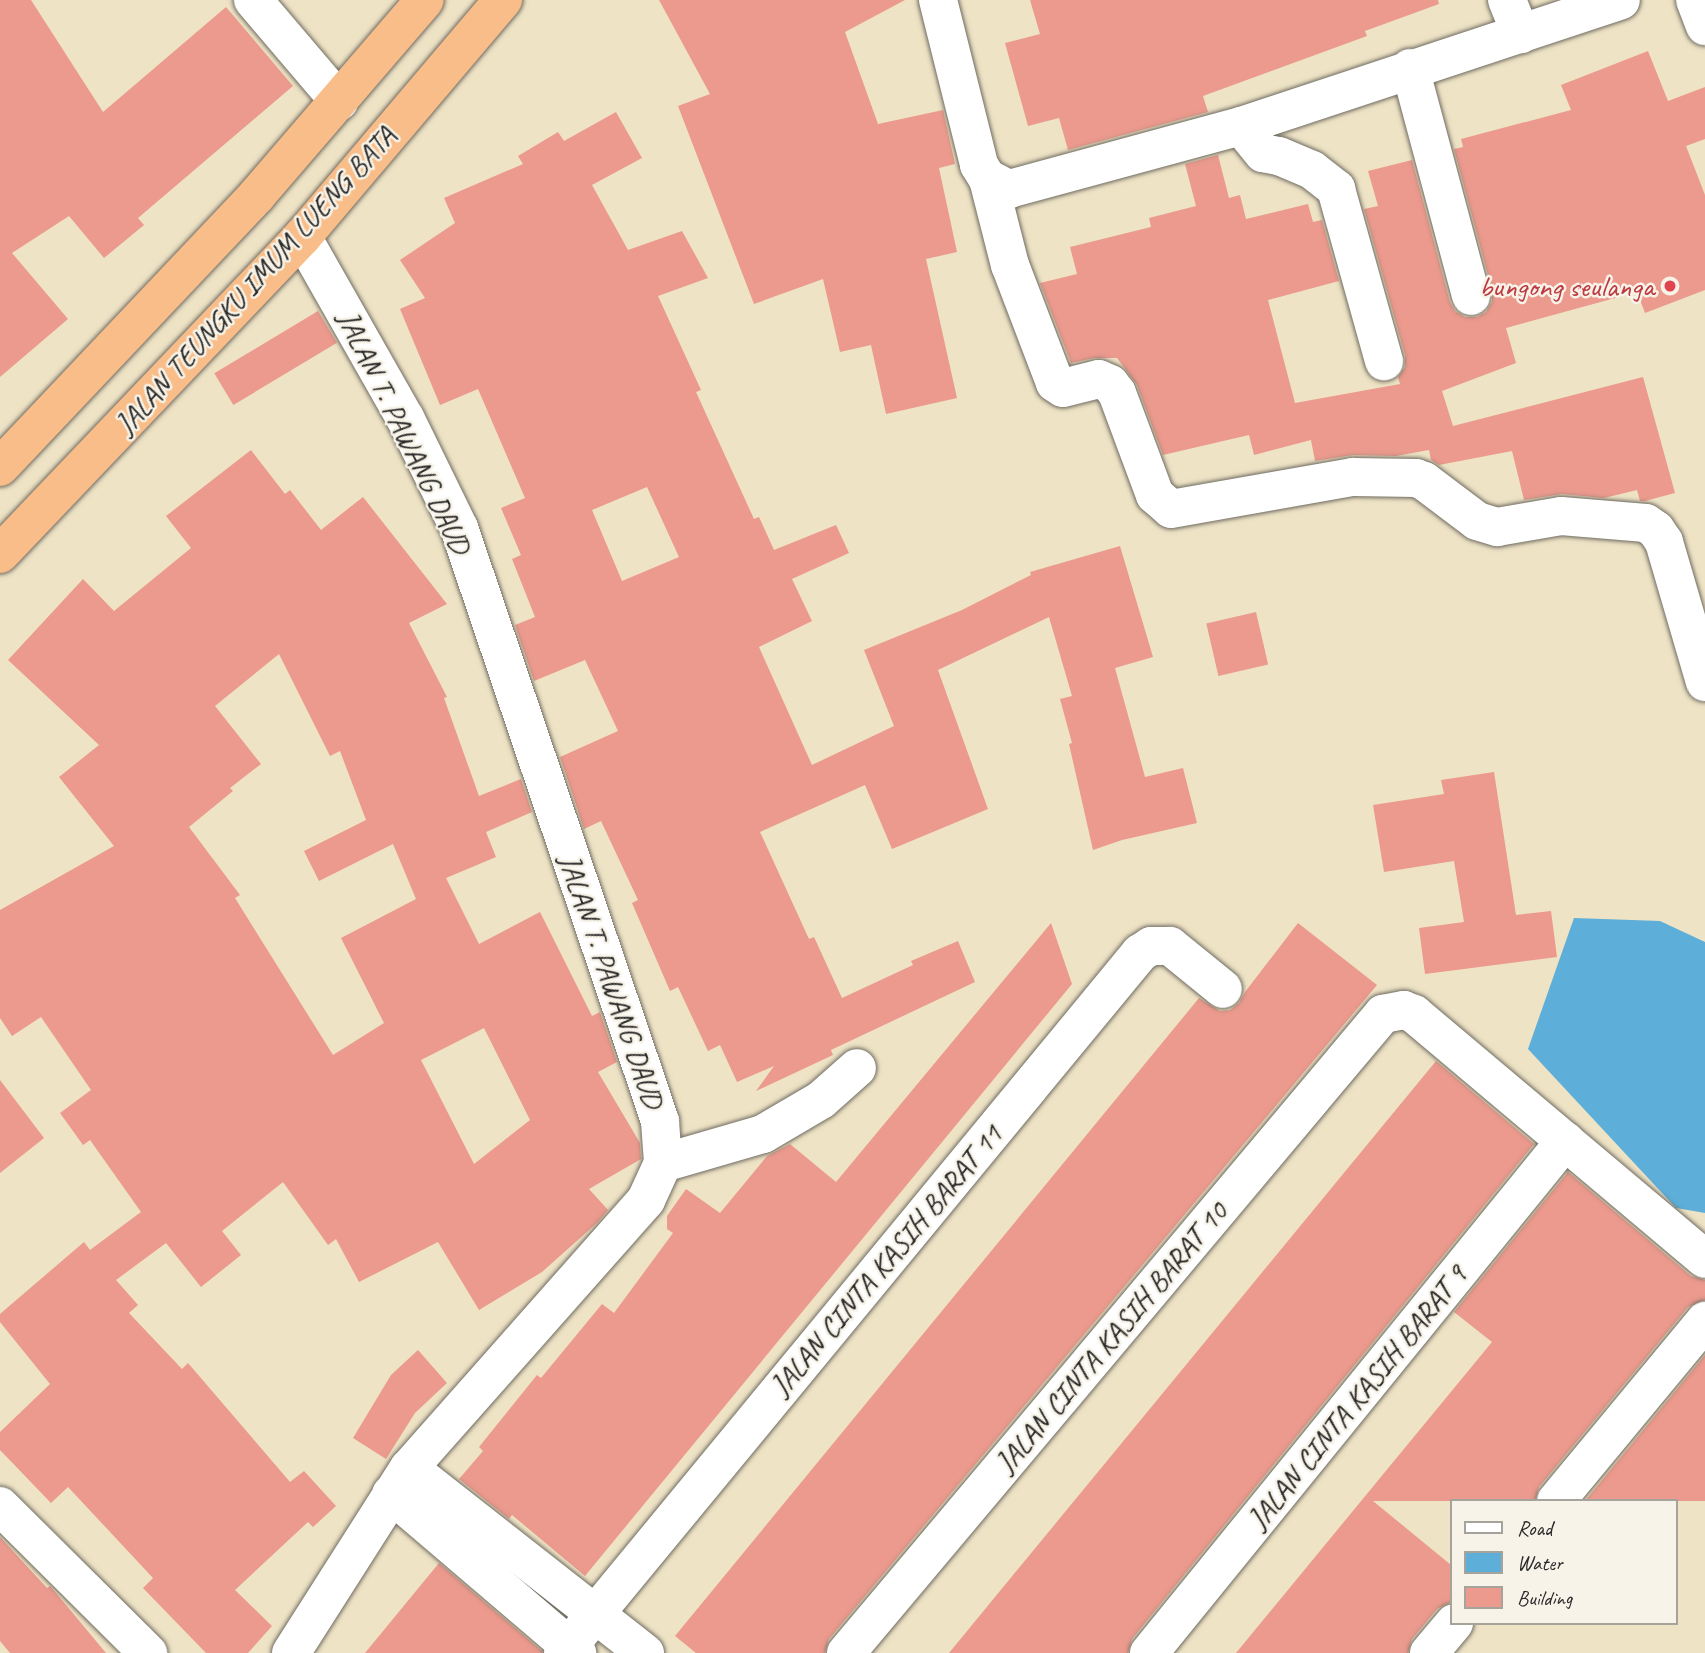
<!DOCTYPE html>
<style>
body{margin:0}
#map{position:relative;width:1705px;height:1653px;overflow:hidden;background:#eee3c5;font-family:Caveat,sans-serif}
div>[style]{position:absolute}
.water>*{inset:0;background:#5daed8}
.building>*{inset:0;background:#eb9a8d;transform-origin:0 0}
.roads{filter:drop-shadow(0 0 2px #6f6b61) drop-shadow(0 0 2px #6f6b61)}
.minor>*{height:38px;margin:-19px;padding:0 19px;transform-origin:19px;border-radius:19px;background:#fff}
.trunk>*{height:38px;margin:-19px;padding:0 19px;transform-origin:19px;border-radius:19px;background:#f8bd89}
.dots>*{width:19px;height:19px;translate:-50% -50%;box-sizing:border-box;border:4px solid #f7f3e8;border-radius:50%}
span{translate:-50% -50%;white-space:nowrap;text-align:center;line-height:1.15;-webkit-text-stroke:5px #f7f3e8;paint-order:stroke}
.street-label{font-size:30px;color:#2b2b2b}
.health-label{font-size:30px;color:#be3a42}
.right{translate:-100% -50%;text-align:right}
.legend{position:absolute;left:1450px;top:1499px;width:228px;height:126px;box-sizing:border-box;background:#f7f3e8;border:2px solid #a5a39c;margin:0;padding:9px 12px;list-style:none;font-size:21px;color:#2b2b2b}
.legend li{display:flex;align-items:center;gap:14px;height:35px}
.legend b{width:35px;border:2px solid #a5a39c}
</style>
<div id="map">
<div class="water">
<div style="clip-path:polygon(1574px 918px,1660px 921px,1705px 942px,1705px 1213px,1676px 1208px,1528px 1049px)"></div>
</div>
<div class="building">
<div style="clip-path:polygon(0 0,31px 0,103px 112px,226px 7px,293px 86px,138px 218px,144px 225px,104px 258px,69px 216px,12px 253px,68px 319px,0 377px)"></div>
<div style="clip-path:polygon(659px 0,905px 0,845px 32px,878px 124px,943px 110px,955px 164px,939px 168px,957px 252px,926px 259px,957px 398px,886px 414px,871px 345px,840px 352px,823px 279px,754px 304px,678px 106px,710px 94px)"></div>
<div style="clip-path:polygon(1030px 0,1438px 0,1439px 4px,1365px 31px,1367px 36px,1203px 96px,1208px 112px,1068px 150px,1059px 118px,1028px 126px,1005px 43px,1040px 34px)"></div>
<div style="clip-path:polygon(1648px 51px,1668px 101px,1705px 87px,1705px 139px,1686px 146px,1705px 195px,1705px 290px,1645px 313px,1637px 292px,1506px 328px,1516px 363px,1442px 391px,1453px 426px,1643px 377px,1675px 493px,1645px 501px,1640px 501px,1637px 490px,1604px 498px,1562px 494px,1524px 500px,1512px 451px,1439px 465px,1431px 460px,1429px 450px,1396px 456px,1353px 455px,1315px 461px,1311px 440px,1254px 455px,1249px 435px,1163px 455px,1137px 385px,1117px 358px,1094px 358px,1071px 363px,1040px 283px,1077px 274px,1070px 247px,1151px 227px,1149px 218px,1196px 206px,1185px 164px,1218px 155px,1229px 198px,1240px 195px,1246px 219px,1308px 204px,1313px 222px,1322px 220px,1339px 281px,1268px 300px,1295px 403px,1400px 384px,1398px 377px,1405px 367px,1405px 355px,1364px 209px,1378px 206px,1368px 171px,1412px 160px,1450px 302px,1455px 311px,1465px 317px,1477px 317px,1486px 312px,1492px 302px,1492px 290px,1454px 149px,1463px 147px,1461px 139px,1571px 110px,1561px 85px)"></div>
<div style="clip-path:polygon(evenodd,616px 112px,642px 158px,592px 185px,628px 250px,682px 231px,708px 278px,658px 296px,701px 390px,696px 392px,754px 519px,759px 517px,774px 550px,836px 525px,849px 553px,792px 579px,812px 621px,759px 647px,812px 765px,894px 726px,864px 650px,962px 610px,1031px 575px,1030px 572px,1120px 546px,1153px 657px,1115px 668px,1145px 777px,1183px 768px,1197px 823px,1122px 840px,1093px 850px,1069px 744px,1072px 743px,1060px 699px,1072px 696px,1049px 617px,938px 670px,988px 809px,892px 849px,865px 785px,760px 832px,809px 939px,814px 937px,842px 998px,913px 965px,911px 961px,958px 941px,975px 982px,831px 1050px,833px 1055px,756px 1091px,774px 1066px,737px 1082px,720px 1045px,708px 1051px,678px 987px,670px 991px,632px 903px,638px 900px,601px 821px,584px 829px,560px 757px,618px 731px,585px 660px,534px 681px,515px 625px,535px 617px,512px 559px,521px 555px,501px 508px,525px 498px,478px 389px,440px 405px,400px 309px,425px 298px,400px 260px,455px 223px,444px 198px,523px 164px,518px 156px,558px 132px,564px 141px,616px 112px,647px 487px,679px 557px,622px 581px,592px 510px,647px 487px)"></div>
<div style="left:318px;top:311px;width:37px;height:121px;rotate:59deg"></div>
<div style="clip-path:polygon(evenodd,251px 450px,285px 494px,290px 490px,321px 530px,363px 497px,447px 604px,409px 623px,447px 697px,444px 698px,479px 796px,521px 779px,532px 812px,486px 832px,496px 857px,446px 878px,479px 944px,540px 912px,592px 1016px,600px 1012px,617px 1062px,598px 1072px,640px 1143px,641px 1159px,589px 1189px,608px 1210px,598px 1222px,542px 1272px,479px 1310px,438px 1242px,359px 1282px,336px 1239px,328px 1245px,283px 1182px,222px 1231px,241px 1255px,201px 1287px,166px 1243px,116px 1280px,138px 1305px,129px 1313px,182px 1369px,188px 1363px,290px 1482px,304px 1471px,336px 1506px,313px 1527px,308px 1522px,235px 1590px,272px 1626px,248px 1653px,206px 1653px,143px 1588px,153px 1578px,68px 1487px,51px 1503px,0 1450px,0 1432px,50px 1384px,0 1322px,0 1314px,84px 1242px,90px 1250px,141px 1212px,90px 1140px,83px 1145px,60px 1113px,91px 1090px,41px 1017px,12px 1036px,0 1018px,0 910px,114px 846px,59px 777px,99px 745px,8px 660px,83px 579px,114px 611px,191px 548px,166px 516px,251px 450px,279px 654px,330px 756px,340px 751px,366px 820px,304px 851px,319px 881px,393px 844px,416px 899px,341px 938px,384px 1023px,333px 1055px,235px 898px,240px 895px,189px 827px,233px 791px,230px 788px,261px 764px,215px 706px,279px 654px,251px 450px,484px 1028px,530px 1120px,474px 1164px,421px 1060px,484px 1028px)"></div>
<div style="left:1256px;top:612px;width:54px;height:51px;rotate:77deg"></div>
<div style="clip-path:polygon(1494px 772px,1516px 915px,1551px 911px,1557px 957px,1425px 974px,1419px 928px,1464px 922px,1454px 861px,1384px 872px,1373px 805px,1444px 794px,1441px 780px)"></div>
<div style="clip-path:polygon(1051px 923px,1072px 984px,585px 1576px,512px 1515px,509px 1519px,459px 1479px,483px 1451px,479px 1447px,537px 1375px,541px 1378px,602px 1304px,614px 1313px,673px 1233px,667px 1229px,667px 1216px,686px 1189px,720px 1213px,767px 1156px,790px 1144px,836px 1182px)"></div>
<div style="clip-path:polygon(1298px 923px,1377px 985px,829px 1639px,825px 1653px,696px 1653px,675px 1636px,1199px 998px,1220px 1011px,1230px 1010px,1239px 1003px,1245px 992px)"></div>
<div style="clip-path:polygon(1436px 1061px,1534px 1144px,1132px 1639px,1128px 1653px,949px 1653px)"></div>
<div style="clip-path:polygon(0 1080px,44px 1138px,0 1173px)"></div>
<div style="clip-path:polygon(1568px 1172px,1691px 1276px,1705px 1280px,1705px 1300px,1688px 1307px,1539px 1487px,1535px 1501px,1373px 1501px,1451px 1565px,1451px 1602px,1437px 1609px,1412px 1639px,1408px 1653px,1236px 1653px,1492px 1342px,1454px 1312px)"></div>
<div style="clip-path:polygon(418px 1350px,447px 1383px,415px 1413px,386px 1459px,353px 1438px,391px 1375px)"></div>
<div style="clip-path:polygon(1705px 1355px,1705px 1501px,1585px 1501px)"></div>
<div style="clip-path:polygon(0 1537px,47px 1588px,50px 1586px,56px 1593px,106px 1653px,10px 1653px,0 1641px)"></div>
<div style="clip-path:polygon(439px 1563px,542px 1651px,542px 1653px,365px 1653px)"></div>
</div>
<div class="roads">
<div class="minor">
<div style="left:253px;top:0;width:133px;rotate:49.6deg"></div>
<div style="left:938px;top:0;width:170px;rotate:76deg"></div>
<div style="left:979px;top:165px;width:15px;rotate:58deg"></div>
<div style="left:987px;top:178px;width:25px;rotate:27deg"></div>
<div style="left:1009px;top:189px;width:240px;rotate:-15.2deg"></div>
<div style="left:1241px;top:126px;width:400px;rotate:-18.3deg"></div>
<div style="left:1507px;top:0;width:37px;rotate:68deg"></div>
<div style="left:1695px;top:0;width:28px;rotate:69deg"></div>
<div style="left:1410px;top:68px;width:236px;rotate:75deg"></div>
<div style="left:1241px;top:126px;width:35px;rotate:51deg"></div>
<div style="left:1263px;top:153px;width:16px;rotate:11deg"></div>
<div style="left:1279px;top:156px;width:36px;rotate:23deg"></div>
<div style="left:1312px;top:170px;width:31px;rotate:38deg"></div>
<div style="left:1336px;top:189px;width:179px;rotate:74.4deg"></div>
<div style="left:988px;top:179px;width:89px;rotate:75.7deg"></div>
<div style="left:1010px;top:265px;width:126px;rotate:69.1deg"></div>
<div style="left:1055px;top:383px;width:9px;rotate:32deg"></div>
<div style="left:1063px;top:388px;width:37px;rotate:-14deg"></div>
<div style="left:1099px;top:379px;width:12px;rotate:24deg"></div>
<div style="left:1110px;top:384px;width:11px;rotate:52deg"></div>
<div style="left:1117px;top:393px;width:109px;rotate:69.6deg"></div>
<div style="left:1155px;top:495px;width:21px;rotate:41deg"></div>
<div style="left:1171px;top:509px;width:185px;rotate:-10deg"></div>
<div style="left:1353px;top:477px;width:63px;rotate:0.9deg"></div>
<div style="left:1416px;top:478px;width:9px;rotate:21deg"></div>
<div style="left:1424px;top:481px;width:66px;rotate:37deg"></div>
<div style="left:1477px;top:521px;width:21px;rotate:17deg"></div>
<div style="left:1497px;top:527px;width:65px;rotate:-9.8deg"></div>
<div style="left:1561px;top:516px;width:85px;rotate:4.7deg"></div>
<div style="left:1646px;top:523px;width:12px;rotate:35deg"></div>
<div style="left:1656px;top:530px;width:14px;rotate:56deg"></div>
<div style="left:1664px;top:542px;width:146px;rotate:73.7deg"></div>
<div style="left:663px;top:1163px;width:104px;rotate:-16.2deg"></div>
<div style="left:763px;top:1134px;width:67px;rotate:-30.4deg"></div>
<div style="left:821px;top:1100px;width:48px;rotate:-41.6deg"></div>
<div style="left:409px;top:1468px;width:300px;rotate:38.1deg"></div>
<div style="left:391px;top:1494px;width:245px;rotate:40.5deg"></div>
<div style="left:1556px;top:1501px;width:234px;rotate:-50.4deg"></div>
<div style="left:0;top:1506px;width:209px;rotate:44.8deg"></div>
<div style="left:291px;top:1653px;width:219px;rotate:-57.5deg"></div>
<div style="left:409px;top:1468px;width:358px;rotate:-48.5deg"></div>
<div style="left:646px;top:1200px;width:41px;rotate:-65.3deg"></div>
<div style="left:663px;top:1163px;width:42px;rotate:-94.1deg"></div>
<div style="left:660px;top:1121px;width:626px;rotate:-108.72deg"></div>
<div style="left:459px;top:528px;width:123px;rotate:-116.1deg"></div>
<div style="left:405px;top:418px;width:208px;rotate:-119.6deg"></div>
<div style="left:563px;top:1653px;width:907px;rotate:-50.5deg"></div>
<div style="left:1140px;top:953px;width:13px;rotate:-32deg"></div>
<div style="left:1151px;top:946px;width:19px"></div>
<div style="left:1170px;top:946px;width:68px;rotate:39.1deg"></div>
<div style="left:846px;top:1653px;width:835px;rotate:-49.96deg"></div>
<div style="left:1383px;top:1014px;width:21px;rotate:-11deg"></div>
<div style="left:1404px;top:1010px;width:11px;rotate:22deg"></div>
<div style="left:1414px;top:1014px;width:380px;rotate:40.1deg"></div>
<div style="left:1149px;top:1653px;width:660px;rotate:-50.91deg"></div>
<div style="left:1429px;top:1653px;width:39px;rotate:-50deg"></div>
</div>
<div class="trunk">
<div style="left:0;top:467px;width:374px;rotate:-46.6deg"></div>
<div style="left:257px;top:195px;width:257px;rotate:-49.3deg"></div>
<div style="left:0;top:554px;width:438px;rotate:-46.4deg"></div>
<div style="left:302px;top:237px;width:311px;rotate:-49.7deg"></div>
</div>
</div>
<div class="dots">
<div style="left:1670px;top:286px;background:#e0444e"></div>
</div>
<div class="street-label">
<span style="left:255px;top:280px;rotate:-48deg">JALAN TEUNGKU IMUM LUENG BATA</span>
<span style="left:405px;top:432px;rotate:64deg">JALAN T. PAWANG DAUD</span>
<span style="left:612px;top:981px;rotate:71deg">JALAN T. PAWANG DAUD</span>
<span style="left:886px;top:1260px;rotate:-50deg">JALAN CINTA KASIH BARAT 11</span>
<span style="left:1111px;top:1337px;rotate:-50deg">JALAN CINTA KASIH BARAT 10</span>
<span style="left:1357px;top:1397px;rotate:-51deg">JALAN CINTA KASIH BARAT 9</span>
</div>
<div class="health-label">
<span class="right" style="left:1654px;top:286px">bungong seulanga</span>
</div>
<ul class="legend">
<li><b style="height:9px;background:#fff"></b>Road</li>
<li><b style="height:19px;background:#5daed8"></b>Water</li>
<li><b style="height:19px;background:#eb9a8d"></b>Building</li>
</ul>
</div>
